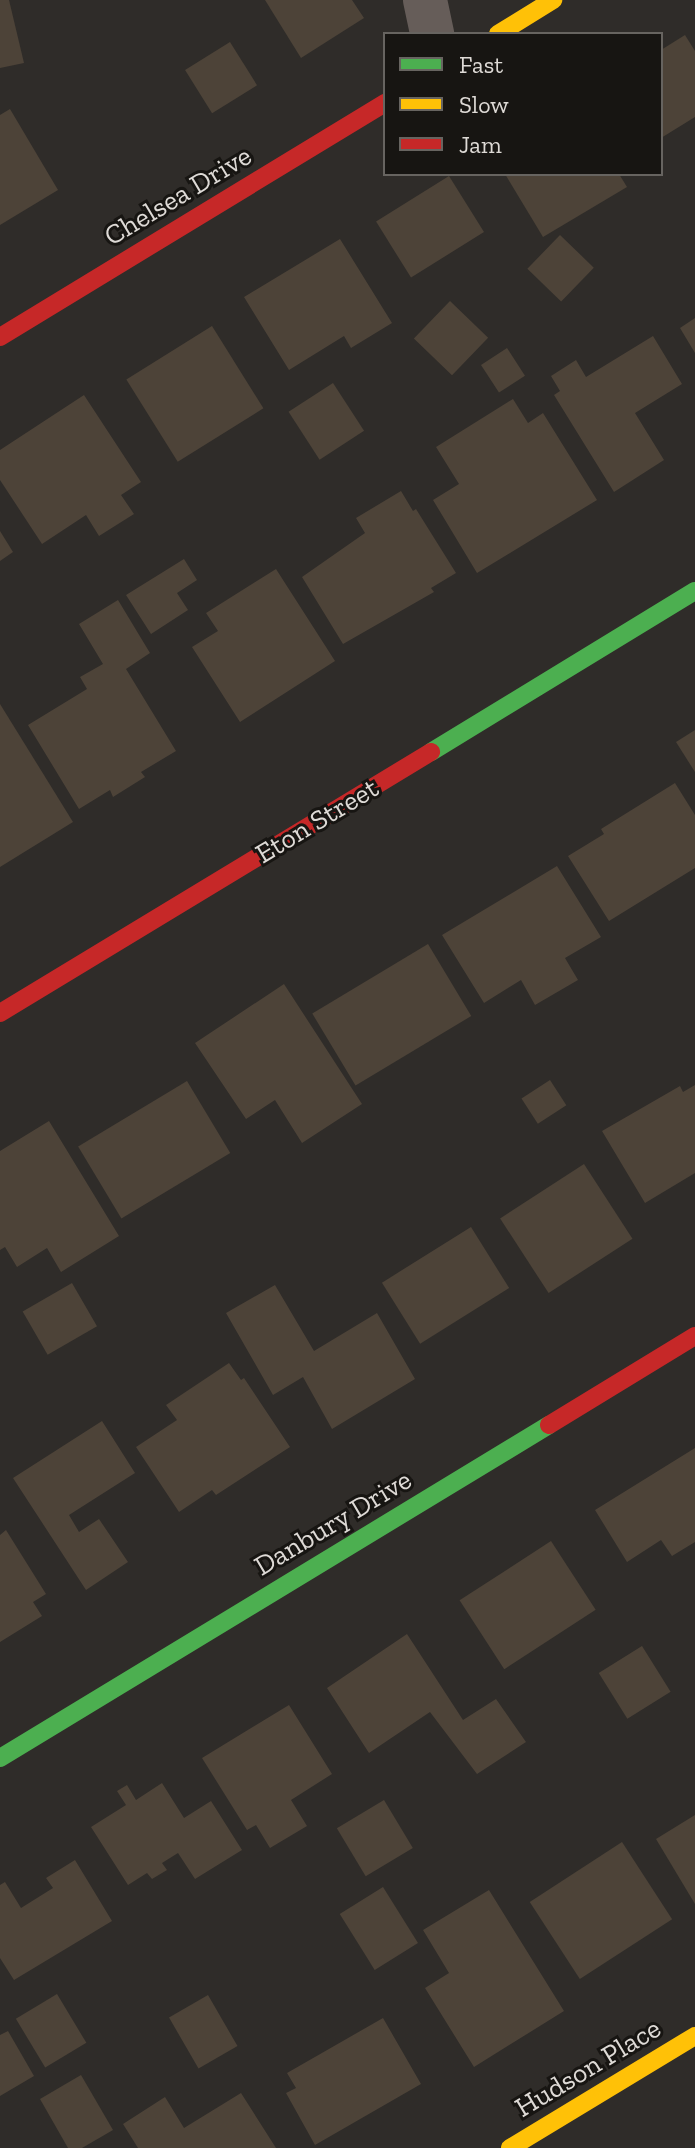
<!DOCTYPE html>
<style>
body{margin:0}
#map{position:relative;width:695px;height:2148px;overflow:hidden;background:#2f2c29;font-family:"Zilla Slab",serif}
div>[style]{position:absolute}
.building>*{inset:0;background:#4d4338;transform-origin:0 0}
.street>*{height:44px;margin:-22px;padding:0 22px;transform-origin:22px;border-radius:22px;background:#665d59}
.fast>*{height:18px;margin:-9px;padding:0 9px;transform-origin:9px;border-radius:9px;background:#4caf50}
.slow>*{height:18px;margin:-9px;padding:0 9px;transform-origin:9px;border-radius:9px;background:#ffc107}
.jam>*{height:18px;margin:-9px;padding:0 9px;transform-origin:9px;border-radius:9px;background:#c62828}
span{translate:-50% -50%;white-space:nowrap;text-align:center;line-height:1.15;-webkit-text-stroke:6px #171512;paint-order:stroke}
.street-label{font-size:28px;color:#dedad6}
.legend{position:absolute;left:383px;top:32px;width:280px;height:144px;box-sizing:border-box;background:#171512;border:2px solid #676460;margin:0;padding:10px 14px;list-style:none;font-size:24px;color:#dedad6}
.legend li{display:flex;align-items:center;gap:16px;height:40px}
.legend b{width:40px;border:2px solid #676460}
</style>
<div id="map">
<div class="building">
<div style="clip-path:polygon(0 0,9px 0,24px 63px,0 68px)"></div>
<div style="clip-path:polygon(265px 0,352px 0,364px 18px,301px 58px)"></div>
<div style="clip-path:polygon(685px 35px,695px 51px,695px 117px,661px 138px,661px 50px)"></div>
<div style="left:230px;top:42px;width:51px;height:53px;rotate:58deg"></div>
<div style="clip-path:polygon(10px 109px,58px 190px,0 225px,0 115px)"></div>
<div style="clip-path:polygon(505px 174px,619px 174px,627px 187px,543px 237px)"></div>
<div style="left:449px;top:176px;width:66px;height:86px;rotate:58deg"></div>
<div style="left:560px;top:235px;width:47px;height:47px;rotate:44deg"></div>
<div style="clip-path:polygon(340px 239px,392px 323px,351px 348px,344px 336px,289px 370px,244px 297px)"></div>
<div style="left:450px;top:301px;width:53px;height:52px;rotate:44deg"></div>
<div style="clip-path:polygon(695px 318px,695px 353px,680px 328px)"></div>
<div style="left:212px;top:326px;width:97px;height:101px;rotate:58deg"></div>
<div style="clip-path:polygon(653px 336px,682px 384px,635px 413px,664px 460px,614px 492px,554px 395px,560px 391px,551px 376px,576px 360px,586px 377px)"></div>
<div style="left:507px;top:348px;width:33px;height:31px;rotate:57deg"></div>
<div style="left:333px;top:383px;width:57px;height:53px;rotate:57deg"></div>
<div style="clip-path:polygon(84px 395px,141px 482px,121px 495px,134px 514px,99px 536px,86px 515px,42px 544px,0 480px,0 450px)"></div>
<div style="clip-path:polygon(513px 399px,528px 423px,543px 413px,597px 500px,477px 573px,433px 500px,459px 484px,436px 447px)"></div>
<div style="clip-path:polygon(401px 491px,413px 511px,416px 509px,456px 573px,431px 588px,434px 592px,343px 644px,302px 577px,365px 533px,356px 518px)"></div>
<div style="clip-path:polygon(0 531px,13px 552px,0 561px)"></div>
<div style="clip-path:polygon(184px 559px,197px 580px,177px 593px,188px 610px,151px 634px,126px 595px)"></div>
<div style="clip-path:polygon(276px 569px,335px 661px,240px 722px,192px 647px,218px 631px,206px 613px)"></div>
<div style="clip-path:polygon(118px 600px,150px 653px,126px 669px,176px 751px,141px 772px,145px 777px,113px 797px,110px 790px,79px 809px,28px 725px,87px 689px,80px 677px,103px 664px,79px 624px)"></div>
<div style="clip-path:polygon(0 704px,73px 822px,0 867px)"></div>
<div style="clip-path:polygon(695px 730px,695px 772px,676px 742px)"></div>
<div style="clip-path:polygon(675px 783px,695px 815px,695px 868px,609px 921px,568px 856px,604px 834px,601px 829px)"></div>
<div style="clip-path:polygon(557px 866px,601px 937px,565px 958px,578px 980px,535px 1005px,521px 980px,484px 1003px,442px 935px)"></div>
<div style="left:428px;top:944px;width:84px;height:135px;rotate:59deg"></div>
<div style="clip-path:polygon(284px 984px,362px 1104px,302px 1143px,275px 1100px,246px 1119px,195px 1043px)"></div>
<div style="left:550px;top:1080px;width:30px;height:34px;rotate:57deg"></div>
<div style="left:187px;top:1081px;width:84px;height:127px;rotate:59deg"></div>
<div style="clip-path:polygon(695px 1085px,695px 1173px,645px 1203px,602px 1131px,680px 1086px,683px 1092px)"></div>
<div style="clip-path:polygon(49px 1121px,119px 1236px,61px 1272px,47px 1248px,17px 1267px,5px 1247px,0 1250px,0 1151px)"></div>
<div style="left:584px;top:1164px;width:89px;height:100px;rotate:57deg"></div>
<div style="left:471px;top:1227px;width:72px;height:105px;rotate:58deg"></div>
<div style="left:72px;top:1283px;width:50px;height:57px;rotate:60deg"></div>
<div style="clip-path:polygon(275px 1285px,314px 1351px,377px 1313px,415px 1379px,332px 1429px,303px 1377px,273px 1395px,226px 1313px)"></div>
<div style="clip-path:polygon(229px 1363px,241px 1380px,244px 1378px,290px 1447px,216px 1495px,212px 1490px,179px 1512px,136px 1447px,177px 1420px,166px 1405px)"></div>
<div style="clip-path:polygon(102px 1421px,135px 1473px,69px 1515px,79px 1532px,99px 1519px,128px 1562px,86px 1590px,13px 1478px)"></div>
<div style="clip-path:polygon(695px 1448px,695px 1542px,672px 1556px,661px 1540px,627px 1562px,595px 1510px)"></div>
<div style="clip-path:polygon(6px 1530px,46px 1594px,33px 1602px,42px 1616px,0 1642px,0 1535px)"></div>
<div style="left:551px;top:1541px;width:82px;height:109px;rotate:57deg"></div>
<div style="clip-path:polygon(407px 1634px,463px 1720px,496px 1699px,526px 1742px,477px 1774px,430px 1712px,369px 1753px,327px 1688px)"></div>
<div style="left:642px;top:1646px;width:54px;height:51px;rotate:58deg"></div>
<div style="clip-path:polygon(289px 1705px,332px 1774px,291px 1800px,307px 1826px,270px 1848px,256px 1825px,247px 1830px,202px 1758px)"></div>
<div style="clip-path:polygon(162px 1783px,184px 1818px,211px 1801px,242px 1850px,195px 1879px,178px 1853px,162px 1863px,167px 1870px,152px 1879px,147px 1873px,128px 1885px,91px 1827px,126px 1805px,117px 1791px,127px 1785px,136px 1800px)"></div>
<div style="left:384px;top:1800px;width:56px;height:55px;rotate:59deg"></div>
<div style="clip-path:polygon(695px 1815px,695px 1904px,656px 1839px)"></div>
<div style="left:622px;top:1842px;width:92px;height:110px;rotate:57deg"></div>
<div style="clip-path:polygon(75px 1860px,112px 1921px,14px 1980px,0 1958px,0 1885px,5px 1882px,21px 1908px,53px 1888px,46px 1878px)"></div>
<div style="left:383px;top:1887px;width:66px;height:51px;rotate:58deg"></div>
<div style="clip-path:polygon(489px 1890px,564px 2011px,474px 2067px,425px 1988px,449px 1973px,423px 1930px)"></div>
<div style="left:57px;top:1994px;width:57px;height:48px;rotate:59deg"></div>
<div style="left:208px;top:1995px;width:59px;height:45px;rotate:60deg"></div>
<div style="clip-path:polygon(383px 2018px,421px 2084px,315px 2145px,286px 2093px,296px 2088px,287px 2073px)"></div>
<div style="clip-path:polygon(8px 2031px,34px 2076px,0 2096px,0 2035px)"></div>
<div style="clip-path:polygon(81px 2075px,113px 2130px,82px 2148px,68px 2148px,40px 2099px)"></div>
<div style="clip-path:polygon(241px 2093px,276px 2148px,138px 2148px,123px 2124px,165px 2097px,184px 2128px)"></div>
</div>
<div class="street">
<div style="left:425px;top:0;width:35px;rotate:78deg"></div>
</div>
<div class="fast">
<div style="left:431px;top:752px;width:309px;rotate:-31.4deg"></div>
<div style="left:0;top:1758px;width:642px;rotate:-31.24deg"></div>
</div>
<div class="slow">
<div style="left:498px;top:34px;width:65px;rotate:-31.7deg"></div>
<div style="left:510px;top:2148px;width:216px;rotate:-31.2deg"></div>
</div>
<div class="jam">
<div style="left:0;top:337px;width:451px;rotate:-31.3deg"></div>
<div style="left:0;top:1013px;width:504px;rotate:-31.2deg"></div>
<div style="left:549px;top:1425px;width:171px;rotate:-31.4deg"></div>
</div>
<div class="street-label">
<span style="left:178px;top:196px;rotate:-31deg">Chelsea Drive</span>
<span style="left:317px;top:821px;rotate:-31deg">Eton Street</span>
<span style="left:333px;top:1523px;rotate:-31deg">Danbury Drive</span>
<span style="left:588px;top:2068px;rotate:-31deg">Hudson Place</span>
</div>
<ul class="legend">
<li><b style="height:10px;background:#4caf50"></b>Fast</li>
<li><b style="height:10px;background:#ffc107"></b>Slow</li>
<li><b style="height:10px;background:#c62828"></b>Jam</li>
</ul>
</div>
